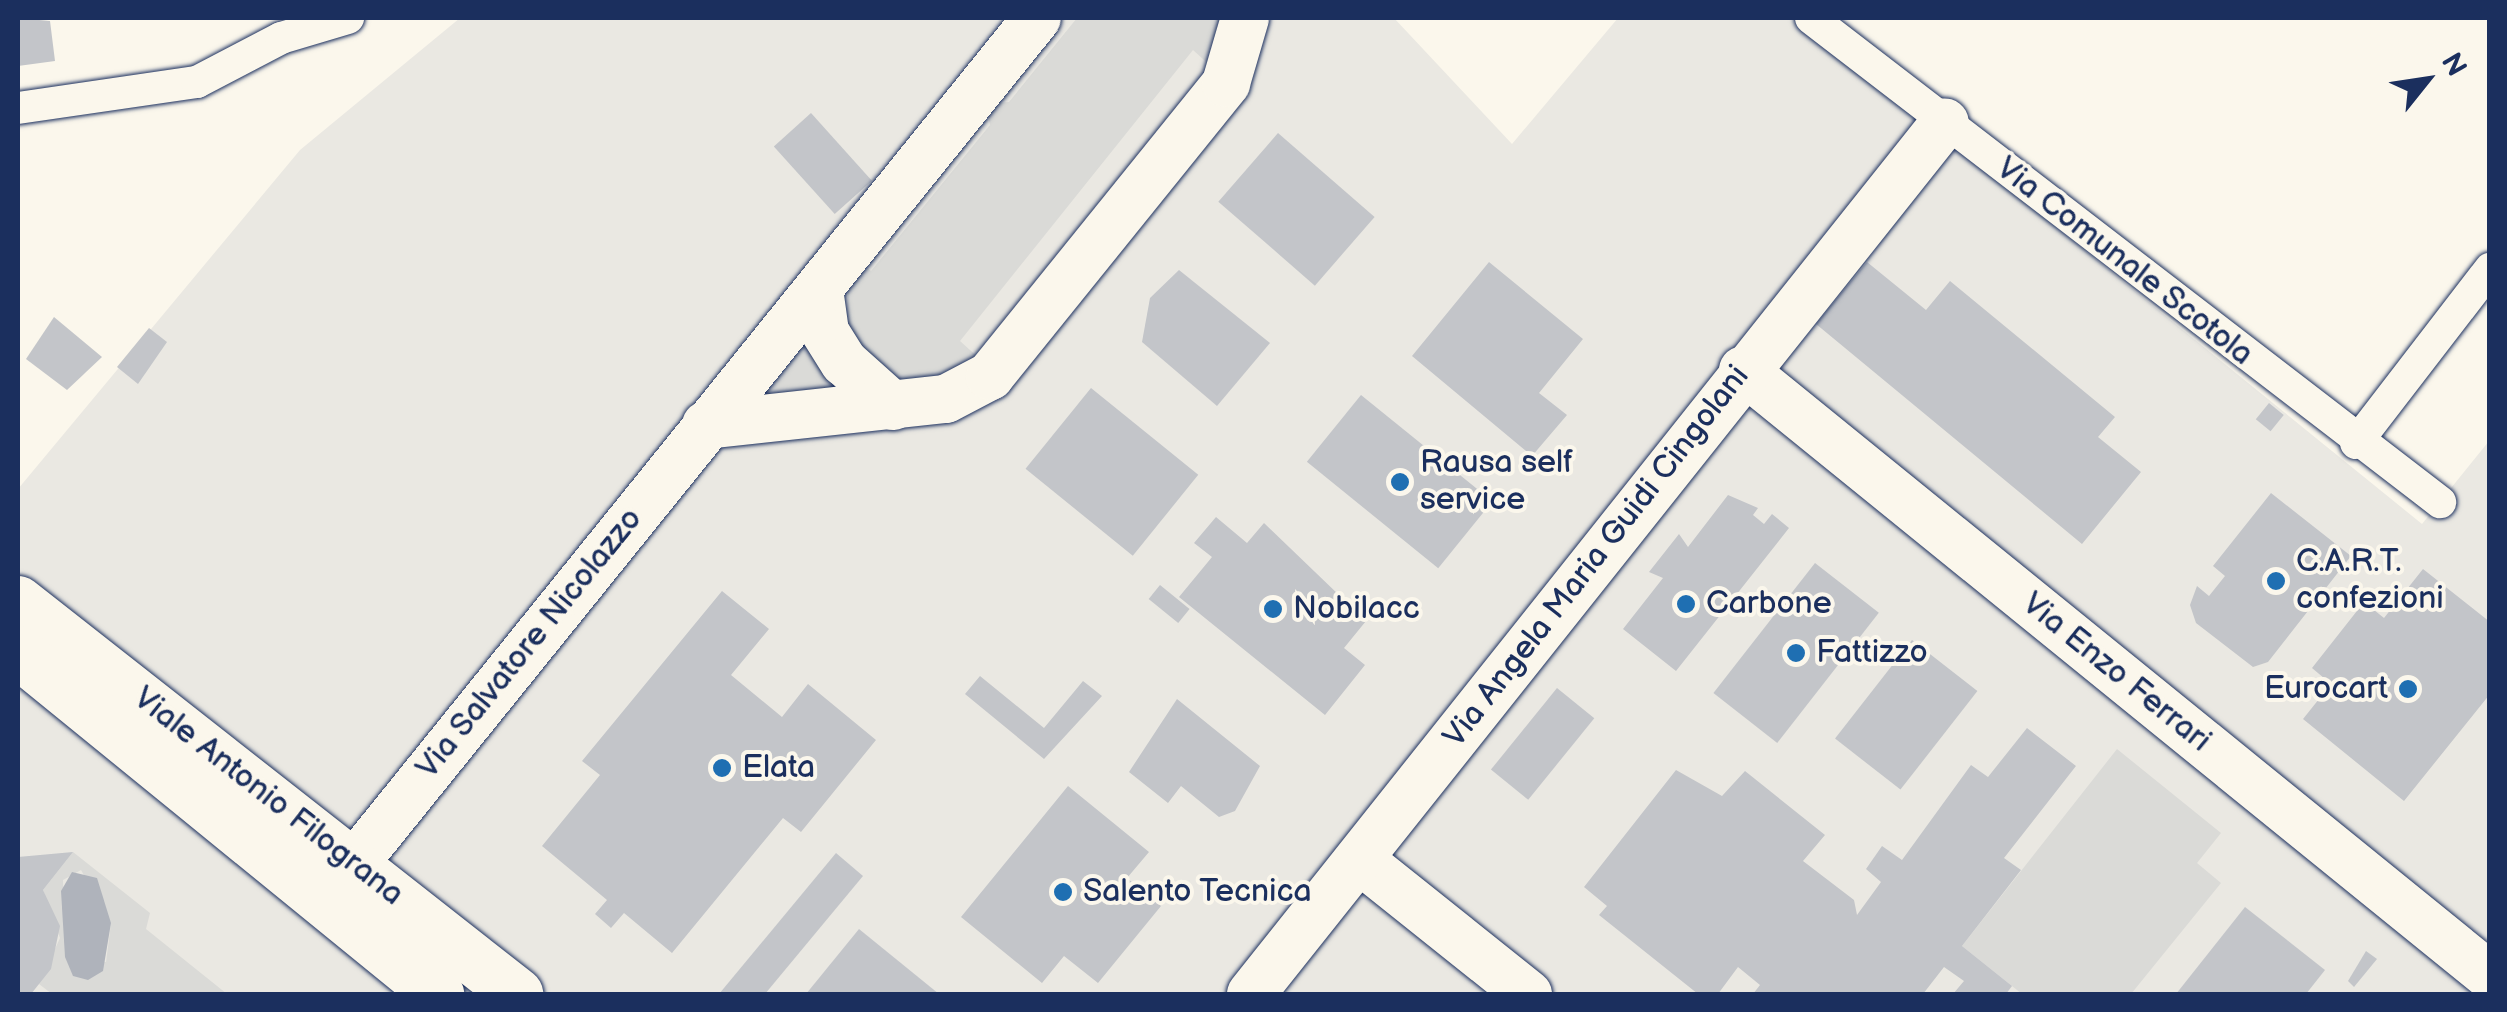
<!DOCTYPE html>
<style>
body{margin:0}
#map{position:relative;width:2507px;height:1012px;overflow:hidden;background:#fbf7ec;font-family:"Balsamiq Sans",sans-serif}
div>[style]{position:absolute}
.built>*{inset:0;background:#eae8e2}
.green>*{inset:0;background:#dadad7}
.water>*{inset:0;background:#afb3bb}
.building>*{inset:0;background:#c3c5c9;transform-origin:0 0}
.roads{filter:drop-shadow(0 0 2px #1b2f5e) drop-shadow(0 0 2px #1b2f5e)}
.street>*{height:32px;margin:-16px;padding:0 16px;transform-origin:16px;border-radius:16px;background:#fbf7ec}
.secondary>*{height:48px;margin:-24px;padding:0 24px;transform-origin:24px;border-radius:24px;background:#fbf7ec}
.primary>*{height:52px;margin:-26px;padding:0 26px;transform-origin:26px;border-radius:26px;background:#fbf7ec}
.dots>*{width:28px;height:28px;translate:-50% -50%;box-sizing:border-box;border:5px solid #fbf7ec;border-radius:50%}
span{translate:-50% -50%;white-space:nowrap;text-align:center;line-height:1.15;-webkit-text-stroke:8px #fbf7ec;paint-order:stroke}
.street-label{font-size:32px;color:#1b2f5e}
.poi-label{font-size:32px;color:#1b2f5e}
.left{translate:0 -50%;text-align:left}
.right{translate:-100% -50%;text-align:right}
.frame{position:absolute;inset:0;border:20px solid #1b2f5e;pointer-events:none}
.north{position:absolute;left:2377px;top:30px;width:100px;height:100px;-webkit-text-stroke:8px #fbf7ec;paint-order:stroke;rotate:60deg;font-size:28px;font-weight:700;line-height:40px;text-align:center;color:#1b2f5e}
.north::after{content:'';display:block;margin:auto;width:35px;height:45px;background:#1b2f5e;clip-path:polygon(50% 0,100% 100%,50% 72%,0 100%)}
</style>
<div id="map">
<div class="built">
<div style="clip-path:polygon(460px 18px,1394px 18px,1512px 144px,1618px 18px,1798px 18px,2422px 524px,2489px 441px,2489px 994px,18px 994px,18px 489px,300px 150px)"></div>
</div>
<div class="green">
<div style="clip-path:polygon(1077px 18px,1231px 18px,1214px 69px,1193px 50px,960px 341px,981px 360px,915px 388px,885px 378px,846px 334px,849px 272px,857px 259px,871px 271px,990px 125px,986px 104px,1009px 102px)"></div>
<div style="clip-path:polygon(810px 325px,856px 395px,744px 406px)"></div>
<div style="clip-path:polygon(2117px 749px,2221px 833px,2197px 863px,2221px 883px,2131px 994px,2022px 994px,1962px 946px)"></div>
<div style="clip-path:polygon(evenodd,73px 852px,150px 913px,146px 929px,227px 994px,52px 994px,39px 984px,60px 938px,43px 890px,73px 852px,81px 870px,111px 923px,106px 962px,65px 957px,63px 880px,81px 870px)"></div>
</div>
<div class="water">
<div style="clip-path:polygon(72px 872px,97px 878px,111px 923px,103px 971px,88px 980px,73px 976px,65px 957px,61px 891px)"></div>
</div>
<div class="building">
<div style="clip-path:polygon(18px 18px,50px 21px,55px 61px,18px 66px)"></div>
<div style="left:811px;top:113px;width:91px;height:50px;rotate:48deg"></div>
<div style="left:1278px;top:133px;width:128px;height:91px;rotate:41deg"></div>
<div style="clip-path:polygon(1489px 262px,1583px 339px,1539px 393px,1567px 415px,1532px 456px,1412px 356px)"></div>
<div style="clip-path:polygon(1867px 262px,1926px 310px,1950px 281px,2115px 417px,2098px 437px,2141px 472px,2082px 544px,1816px 324px)"></div>
<div style="clip-path:polygon(1179px 270px,1270px 343px,1217px 406px,1142px 342px,1150px 298px)"></div>
<div style="clip-path:polygon(54px 317px,102px 357px,67px 390px,26px 359px)"></div>
<div style="clip-path:polygon(149px 328px,167px 342px,138px 384px,117px 367px)"></div>
<div style="left:1091px;top:388px;width:138px;height:104px;rotate:39deg"></div>
<div style="left:1361px;top:395px;width:169px;height:86px;rotate:39deg"></div>
<div style="left:2269px;top:403px;width:19px;height:21px;rotate:39deg"></div>
<div style="clip-path:polygon(2271px 493px,2351px 556px,2268px 662px,2253px 667px,2196px 623px,2190px 605px,2197px 586px,2209px 596px,2225px 576px,2213px 566px)"></div>
<div style="clip-path:polygon(1728px 495px,1758px 508px,1753px 515px,1764px 524px,1772px 514px,1789px 528px,1676px 671px,1623px 629px,1663px 578px,1649px 572px,1679px 534px,1688px 547px)"></div>
<div style="clip-path:polygon(1216px 517px,1247px 543px,1264px 523px,1366px 621px,1344px 648px,1365px 665px,1325px 715px,1179px 597px,1212px 557px,1194px 543px)"></div>
<div style="left:1815px;top:563px;width:81px;height:165px;rotate:38deg"></div>
<div style="clip-path:polygon(2423px 569px,2490px 622px,2490px 694px,2404px 801px,2303px 719px,2331px 684px,2312px 668px,2364px 602px,2384px 618px)"></div>
<div style="left:1160px;top:585px;width:38px;height:18px;rotate:39deg"></div>
<div style="clip-path:polygon(722px 591px,769px 629px,731px 675px,782px 717px,808px 684px,876px 740px,801px 832px,783px 818px,672px 953px,624px 913px,611px 928px,595px 914px,607px 900px,542px 846px,600px 775px,582px 761px)"></div>
<div style="left:1912px;top:640px;width:83px;height:125px;rotate:38deg"></div>
<div style="clip-path:polygon(980px 676px,1044px 728px,1083px 681px,1102px 696px,1044px 759px,965px 694px)"></div>
<div style="left:1557px;top:688px;width:48px;height:105px;rotate:39deg"></div>
<div style="clip-path:polygon(1177px 699px,1260px 766px,1235px 811px,1219px 817px,1181px 786px,1168px 803px,1129px 772px)"></div>
<div style="clip-path:polygon(2027px 728px,2076px 766px,2004px 858px,2021px 870px,1962px 946px,2012px 986px,2006px 994px,1953px 994px,1964px 981px,1944px 967px,1923px 994px,1753px 994px,1760px 985px,1738px 967px,1718px 994px,1698px 994px,1599px 915px,1607px 906px,1584px 887px,1676px 770px,1722px 796px,1745px 771px,1825px 835px,1803px 861px,1854px 900px,1857px 915px,1881px 882px,1866px 869px,1882px 846px,1902px 860px,1971px 765px,1988px 777px)"></div>
<div style="clip-path:polygon(1068px 786px,1149px 852px,1127px 878px,1161px 906px,1098px 983px,1064px 956px,1042px 983px,961px 917px)"></div>
<div style="clip-path:polygon(73px 852px,43px 890px,60px 926px,51px 969px,31px 994px,18px 994px,18px 857px)"></div>
<div style="clip-path:polygon(836px 853px,863px 876px,765px 994px,719px 994px)"></div>
<div style="clip-path:polygon(2245px 907px,2325px 970px,2306px 994px,2176px 994px)"></div>
<div style="clip-path:polygon(859px 929px,939px 994px,806px 994px)"></div>
<div style="clip-path:polygon(2366px 951px,2377px 959px,2354px 987px,2348px 981px)"></div>
</div>
<div class="roads">
<div class="street">
<div style="left:1811px;top:18px;width:794px;rotate:37.58deg"></div>
<div style="left:18px;top:108px;width:181px;rotate:-8.3deg"></div>
<div style="left:197px;top:82px;width:95px;rotate:-27.6deg"></div>
<div style="left:281px;top:38px;width:70px;rotate:-16.6deg"></div>
<div style="left:2356px;top:443px;width:220px;rotate:-52.4deg"></div>
</div>
<div class="secondary">
<div style="left:819px;top:289px;width:43px;rotate:82.1deg"></div>
<div style="left:825px;top:332px;width:36px;rotate:58deg"></div>
<div style="left:844px;top:362px;width:66px;rotate:41.9deg"></div>
<div style="left:1743px;top:370px;width:962px;rotate:39.05deg"></div>
<div style="left:706px;top:425px;width:241px;rotate:-6.2deg"></div>
<div style="left:946px;top:399px;width:50px;rotate:-27.6deg"></div>
<div style="left:990px;top:376px;width:376px;rotate:-51.1deg"></div>
<div style="left:1226px;top:83px;width:68px;rotate:-73.7deg"></div>
<div style="left:1360px;top:860px;width:215px;rotate:38.6deg"></div>
<div style="left:354px;top:864px;width:1087px;rotate:-51.09deg"></div>
<div style="left:1251px;top:994px;width:1114px;rotate:-51.48deg"></div>
</div>
<div class="primary">
<div style="left:18px;top:602px;width:635px;rotate:38.15deg"></div>
<div style="left:18px;top:652px;width:542px;rotate:39.16deg"></div>
</div>
</div>
<div class="dots">
<div style="left:1400px;top:482px;background:#1f6fb2"></div>
<div style="left:2276px;top:581px;background:#1f6fb2"></div>
<div style="left:1686px;top:604px;background:#1f6fb2"></div>
<div style="left:1273px;top:609px;background:#1f6fb2"></div>
<div style="left:1796px;top:653px;background:#1f6fb2"></div>
<div style="left:2408px;top:689px;background:#1f6fb2"></div>
<div style="left:722px;top:768px;background:#1f6fb2"></div>
<div style="left:1063px;top:892px;background:#1f6fb2"></div>
</div>
<div class="street-label">
<span style="left:2124px;top:262px;rotate:38deg">Via Comunale Scotola</span>
<span style="left:1597px;top:557px;rotate:-52deg">Via Angela Maria Guidi Cingolani</span>
<span style="left:530px;top:644px;rotate:-51deg">Via Salvatore Nicolazzo</span>
<span style="left:2116px;top:673px;rotate:39deg">Via Enzo Ferrari</span>
<span style="left:268px;top:797px;rotate:38deg">Viale Antonio Filograna</span>
</div>
<div class="poi-label">
<span class="left" style="left:1420px;top:482px">Rausa self<br>service</span>
<span class="left" style="left:2296px;top:581px">C.A.R.T.<br>confezioni</span>
<span class="left" style="left:1706px;top:604px">Carbone</span>
<span class="left" style="left:1293px;top:609px">Nobilacc</span>
<span class="left" style="left:1816px;top:653px">Fattizzo</span>
<span class="right" style="left:2388px;top:689px">Eurocart</span>
<span class="left" style="left:742px;top:768px">Elata</span>
<span class="left" style="left:1083px;top:892px">Salento Tecnica</span>
</div>
<div class="frame"></div>
<div class="north">N</div>
</div>
